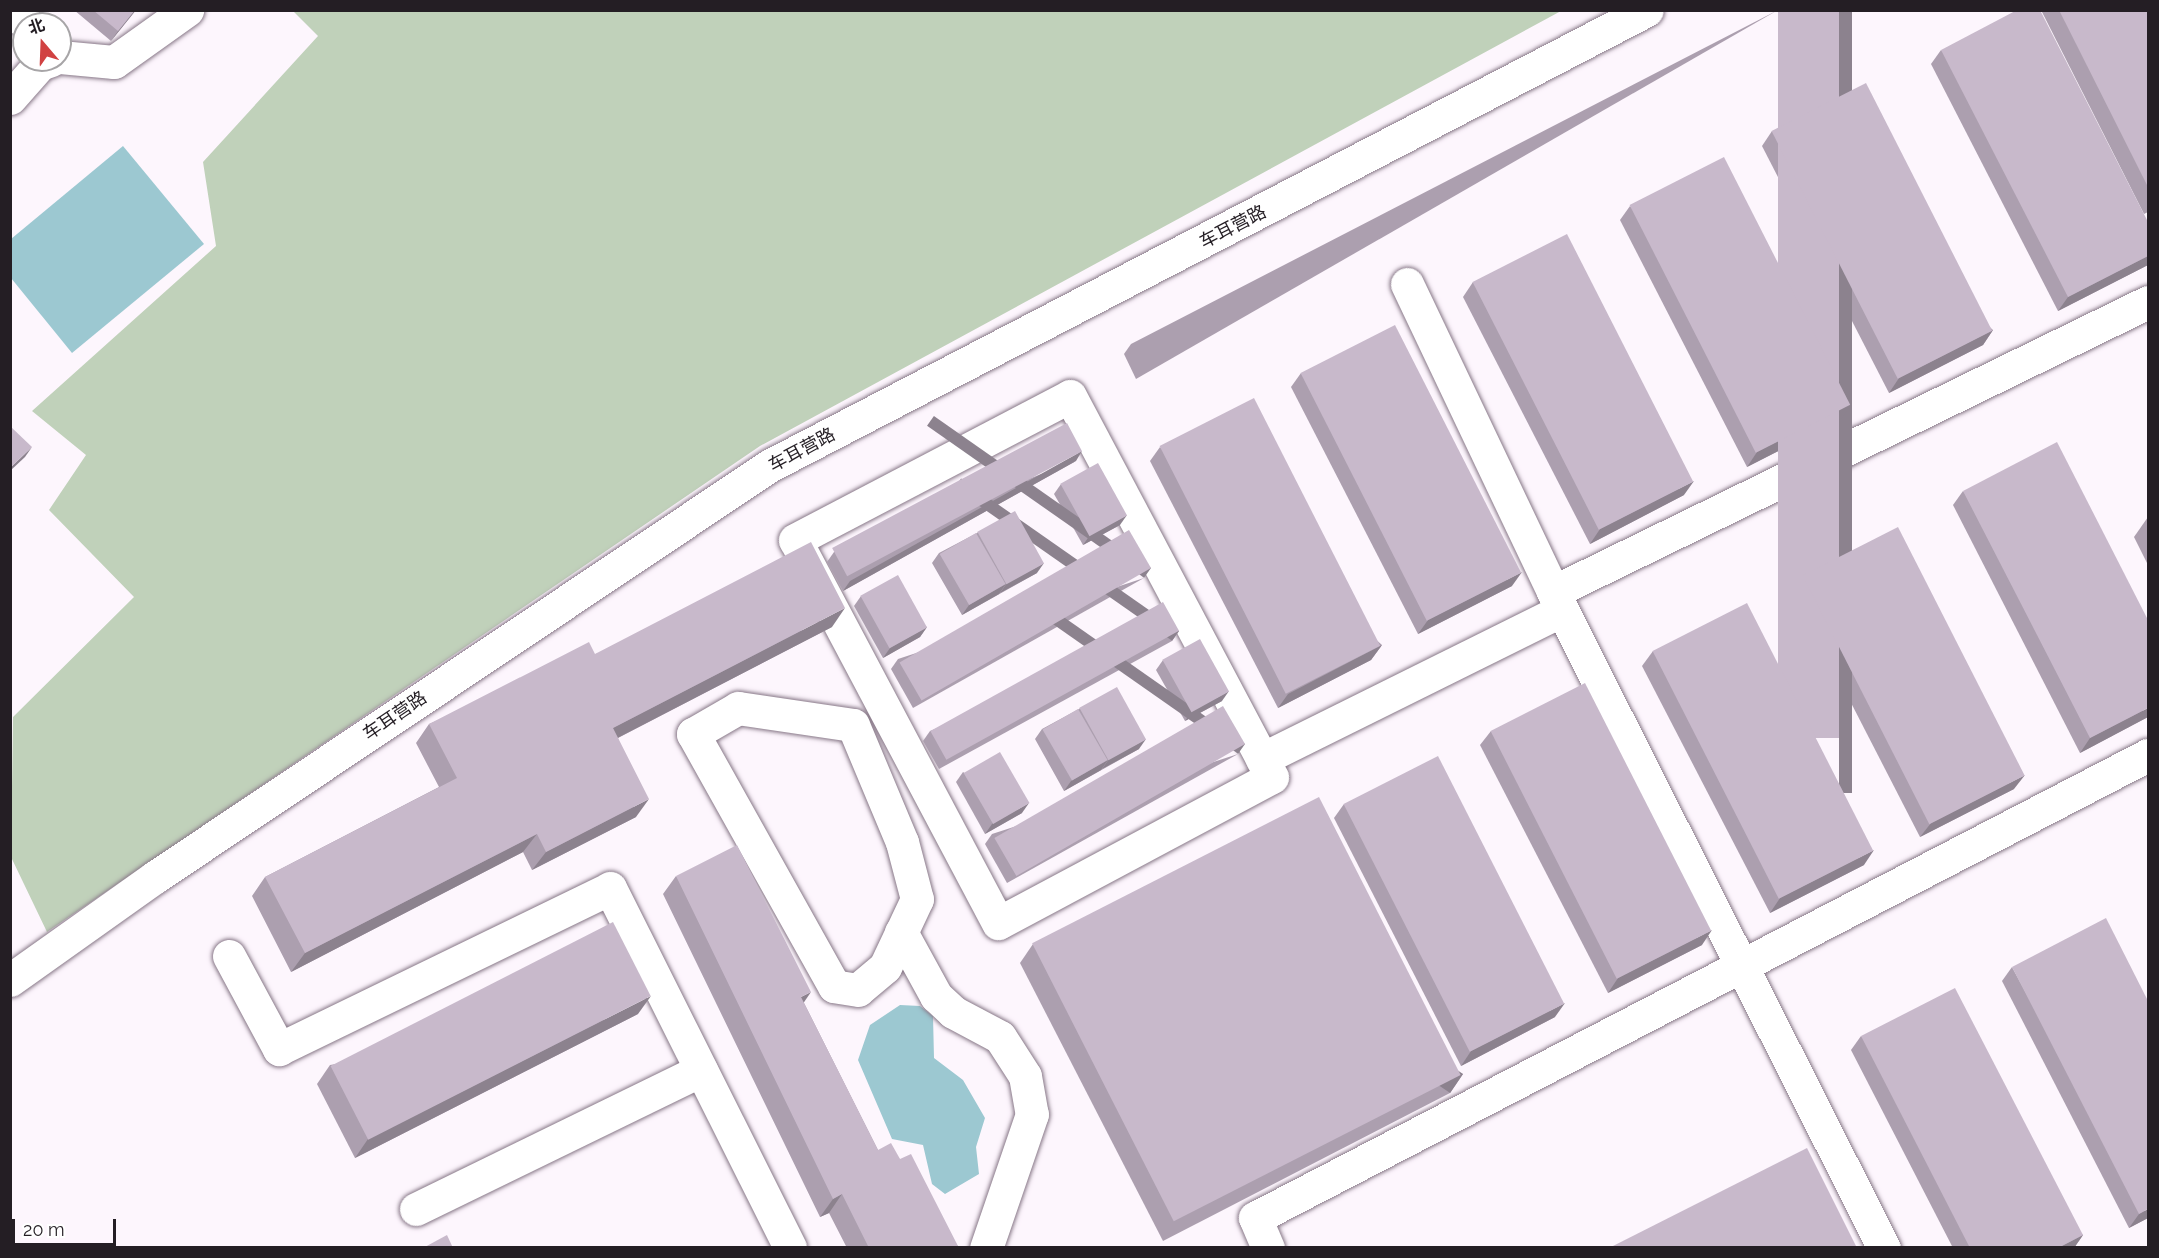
<!DOCTYPE html>
<meta charset="utf-8">
<style>
body{margin:0}
#map{position:relative;width:2159px;height:1258px;overflow:hidden;background:#fdf6fd;font-family:Raleway,"Noto Sans SC",sans-serif}
div>[style]{position:absolute}
.green>*{inset:0;background:#c0d1ba}
.water>*{inset:0;background:#9cc8d1}
.roads{filter:drop-shadow(0 0 2px #877787) drop-shadow(0 0 2px #877787)}
.minor>*{height:33px;margin:-16.5px;padding:0 16.5px;transform-origin:16.5px;border-radius:16.5px;background:#fff}
.wall>*{inset:0;background:#ac9faf}
.shaded-wall>*{inset:0;background:#8c828e;transform-origin:0 0}
.building>*{inset:0;background:#c8b9cb;transform-origin:0 0}
span{translate:-50% -50%;white-space:nowrap;text-align:center;line-height:1.15;-webkit-text-stroke:4.5px #fff;paint-order:stroke}
.street-label{font-size:18px;color:#241e24}
.frame{position:absolute;inset:0;border:12px solid #241e24;pointer-events:none}
.north{position:absolute;left:12px;top:12px;width:60px;height:60px;box-sizing:border-box;background:#fff;border:2px solid #a7a5a7;border-radius:50%;rotate:341deg;font-size:16px;font-weight:700;line-height:24px;text-align:center;color:#241e24}
.north::after{content:'';display:block;margin:auto;width:21px;height:27px;background:#d14242;clip-path:polygon(50% 0,100% 100%,50% 72%,0 100%)}
.scale{position:absolute;left:12px;top:1219px;width:104px;height:27px;box-sizing:border-box;border:3px solid #241e24;border-top:0;padding-left:8px;font-size:18px;line-height:21px;white-space:nowrap;color:#241e24;-webkit-text-stroke:4px #fff;paint-order:stroke}
</style>
<div id="map">
<div class="green">
<div style="clip-path:polygon(293px 11px,1561px 11px,760px 446px,47px 932px,11px 857px,13px 717px,134px 597px,49px 510px,86px 455px,32px 411px,216px 246px,203px 162px,318px 36px)"></div>
</div>
<div class="water">
<div style="clip-path:polygon(123px 146px,204px 244px,72px 353px,11px 278px,11px 239px)"></div>
<div style="clip-path:polygon(900px 1005px,920px 1006px,933px 1016px,934px 1058px,963px 1080px,985px 1118px,976px 1147px,979px 1174px,945px 1194px,932px 1184px,923px 1145px,892px 1139px,858px 1060px,870px 1025px)"></div>
</div>
<div class="roads">
<div class="minor">
<div style="left:11px;top:10px;width:21px;rotate:41deg"></div>
<div style="left:60px;top:57px;width:54px;rotate:5.3deg"></div>
<div style="left:114px;top:62px;width:90px;rotate:-35.5deg"></div>
<div style="left:10px;top:98px;width:45px;rotate:-48.6deg"></div>
<div style="left:40px;top:64px;width:12px;rotate:-20deg"></div>
<div style="left:1407px;top:284px;width:341px;rotate:64.6deg"></div>
<div style="left:1553px;top:592px;width:735px;rotate:63.23deg"></div>
<div style="left:1070px;top:396px;width:431px;rotate:62.1deg"></div>
<div style="left:1272px;top:777px;width:310px;rotate:151.9deg"></div>
<div style="left:998px;top:923px;width:433px;rotate:-117.9deg"></div>
<div style="left:795px;top:540px;width:310px;rotate:-27.6deg"></div>
<div style="left:1553px;top:592px;width:662px;rotate:-25.98deg"></div>
<div style="left:738px;top:708px;width:116px;rotate:8.4deg"></div>
<div style="left:853px;top:725px;width:127px;rotate:67.3deg"></div>
<div style="left:902px;top:842px;width:59px;rotate:75.3deg"></div>
<div style="left:917px;top:899px;width:75px;rotate:115.2deg"></div>
<div style="left:885px;top:967px;width:35px;rotate:140deg"></div>
<div style="left:858px;top:990px;width:24px;rotate:-171deg"></div>
<div style="left:834px;top:986px;width:289px;rotate:-119.2deg"></div>
<div style="left:693px;top:734px;width:52px;rotate:-30deg"></div>
<div style="left:1262px;top:759px;width:335px;rotate:-26.4deg"></div>
<div style="left:901px;top:932px;width:73px;rotate:61.3deg"></div>
<div style="left:936px;top:996px;width:23px;rotate:43deg"></div>
<div style="left:953px;top:1012px;width:53px;rotate:28deg"></div>
<div style="left:1000px;top:1037px;width:46px;rotate:57.3deg"></div>
<div style="left:1025px;top:1076px;width:39px;rotate:80deg"></div>
<div style="left:1032px;top:1114px;width:142px;rotate:108.9deg"></div>
<div style="left:229px;top:956px;width:106px;rotate:61.7deg"></div>
<div style="left:279px;top:1049px;width:368px;rotate:-25.9deg"></div>
<div style="left:610px;top:888px;width:402px;rotate:63.4deg"></div>
<div style="left:10px;top:980px;width:178px;rotate:-35.4deg"></div>
<div style="left:155px;top:877px;width:739px;rotate:-33.8deg"></div>
<div style="left:769px;top:466px;width:989px;rotate:-27.45deg"></div>
<div style="left:416px;top:1209px;width:317px;rotate:-26deg"></div>
<div style="left:1268px;top:1248px;width:33px;rotate:-113deg"></div>
<div style="left:1255px;top:1218px;width:1006px;rotate:-27.41deg"></div>
</div>
</div>
<div class="wall">
<div style="clip-path:polygon(74px 10px,136px 10px,111px 41px)"></div>
<div style="clip-path:polygon(1778px 10px,1136px 379px,1124px 354px,1131px 344px)"></div>
<div style="clip-path:polygon(2041px 10px,2148px 10px,2148px 212px,2144px 214px)"></div>
<div style="clip-path:polygon(1941px 50px,2148px 222px,2148px 265px,2058px 311px,1931px 64px)"></div>
<div style="clip-path:polygon(1772px 131px,1993px 330px,1983px 345px,1889px 393px,1762px 146px)"></div>
<div style="clip-path:polygon(1630px 206px,1841px 419px,1747px 467px,1620px 220px)"></div>
<div style="clip-path:polygon(1473px 282px,1684px 495px,1590px 544px,1463px 297px)"></div>
<div style="clip-path:polygon(1301px 373px,1512px 586px,1418px 634px,1291px 387px)"></div>
<div style="clip-path:polygon(1160px 447px,1382px 645px,1371px 660px,1278px 708px,1150px 461px)"></div>
<div style="clip-path:polygon(1076px 461px,843px 591px,827px 562px,834px 552px)"></div>
<div style="clip-path:polygon(1061px 484px,1120px 525px,1083px 545px,1054px 494px)"></div>
<div style="clip-path:polygon(1963px 491px,2148px 717px,2080px 753px,1953px 505px)"></div>
<div style="clip-path:polygon(2148px 517px,2148px 565px,2134px 537px)"></div>
<div style="clip-path:polygon(978px 532px,1037px 573px,962px 615px,932px 563px,939px 553px,977px 533px)"></div>
<div style="clip-path:polygon(1803px 576px,2014px 789px,1920px 837px,1793px 590px)"></div>
<div style="clip-path:polygon(1144px 578px,913px 708px,891px 669px,898px 659px)"></div>
<div style="clip-path:polygon(861px 596px,927px 627px,920px 637px,883px 658px,854px 606px)"></div>
<div style="clip-path:polygon(832px 627px,618px 738px,636px 817px,532px 870px,523px 852px,291px 972px,252px 896px,265px 877px,439px 787px,416px 743px,429px 724px,595px 654px)"></div>
<div style="clip-path:polygon(1179px 631px,1172px 641px,939px 769px,923px 741px,930px 731px)"></div>
<div style="clip-path:polygon(1653px 651px,1864px 865px,1770px 913px,1642px 666px)"></div>
<div style="clip-path:polygon(1163px 660px,1222px 701px,1185px 721px,1156px 670px)"></div>
<div style="clip-path:polygon(1080px 708px,1139px 749px,1064px 791px,1035px 739px,1042px 729px,1079px 709px)"></div>
<div style="clip-path:polygon(1491px 731px,1702px 945px,1608px 993px,1480px 745px)"></div>
<div style="clip-path:polygon(1238px 754px,1007px 883px,985px 844px,992px 834px)"></div>
<div style="clip-path:polygon(963px 772px,1022px 813px,985px 834px,956px 782px)"></div>
<div style="clip-path:polygon(1344px 804px,1555px 1017px,1461px 1066px,1334px 818px)"></div>
<div style="clip-path:polygon(676px 876px,804px 1003px,878px 1150px,900px 1159px,959px 1248px,847px 1248px,829px 1213px,820px 1217px,663px 894px)"></div>
<div style="clip-path:polygon(1033px 944px,1463px 1074px,1450px 1093px,1163px 1241px,1020px 963px)"></div>
<div style="clip-path:polygon(2012px 967px,2148px 1218px,2129px 1228px,2002px 981px)"></div>
<div style="clip-path:polygon(638px 1014px,355px 1158px,317px 1084px,330px 1065px)"></div>
<div style="clip-path:polygon(1861px 1036px,2083px 1235px,2074px 1248px,1953px 1248px,1851px 1050px)"></div>
</div>
<div class="shaded-wall">
<div style="clip-path:polygon(135px 10px,136px 10px,111px 41px,118px 31px)"></div>
<div style="left:1839px;top:10px;width:13px;height:783px"></div>
<div style="clip-path:polygon(2148px 256px,2148px 265px,2058px 311px,2068px 297px)"></div>
<div style="clip-path:polygon(1993px 330px,1983px 345px,1889px 393px,1899px 378px)"></div>
<div style="clip-path:polygon(1851px 404px,1841px 419px,1747px 467px,1757px 452px)"></div>
<div style="clip-path:polygon(32px 447px,25px 457px,10px 471px,10px 468px)"></div>
<div style="clip-path:polygon(1082px 451px,1076px 461px,843px 591px,850px 581px)"></div>
<div style="clip-path:polygon(1694px 481px,1684px 495px,1590px 544px,1600px 529px)"></div>
<div style="clip-path:polygon(1127px 515px,1120px 525px,1083px 545px,1090px 535px)"></div>
<div style="clip-path:polygon(1044px 563px,1037px 573px,1000px 593px,1007px 583px)"></div>
<div style="left:1151px;top:568px;width:12px;height:265px;rotate:125deg"></div>
<div style="clip-path:polygon(1522px 572px,1512px 586px,1418px 634px,1428px 620px)"></div>
<div style="clip-path:polygon(1006px 584px,999px 594px,962px 615px,969px 605px)"></div>
<div style="clip-path:polygon(845px 608px,832px 627px,600px 747px,613px 728px)"></div>
<div style="clip-path:polygon(927px 627px,920px 637px,883px 658px,890px 648px)"></div>
<div style="left:1179px;top:631px;width:12px;height:266px;rotate:125deg"></div>
<div style="clip-path:polygon(1382px 645px,1371px 660px,1278px 708px,1288px 694px)"></div>
<div style="clip-path:polygon(1229px 691px,1222px 701px,1185px 721px,1192px 711px)"></div>
<div style="clip-path:polygon(2148px 708px,2148px 717px,2080px 753px,2090px 738px)"></div>
<div style="clip-path:polygon(1146px 739px,1139px 749px,1102px 769px,1109px 759px)"></div>
<div style="left:1245px;top:744px;width:12px;height:265px;rotate:125deg"></div>
<div style="clip-path:polygon(1108px 760px,1101px 770px,1064px 791px,1071px 781px)"></div>
<div style="clip-path:polygon(2025px 775px,2014px 789px,1920px 837px,1931px 823px)"></div>
<div style="clip-path:polygon(649px 799px,636px 817px,532px 870px,546px 852px)"></div>
<div style="clip-path:polygon(1029px 803px,1022px 813px,985px 834px,992px 824px)"></div>
<div style="clip-path:polygon(537px 834px,523px 852px,291px 972px,305px 953px)"></div>
<div style="clip-path:polygon(1874px 850px,1864px 865px,1770px 913px,1780px 898px)"></div>
<div style="clip-path:polygon(1712px 930px,1702px 945px,1608px 993px,1618px 978px)"></div>
<div style="clip-path:polygon(811px 992px,798px 1011px,801px 997px)"></div>
<div style="clip-path:polygon(651px 996px,638px 1014px,355px 1158px,368px 1139px)"></div>
<div style="clip-path:polygon(1565px 1003px,1555px 1017px,1461px 1066px,1471px 1051px)"></div>
<div style="left:1463px;top:1074px;width:23px;height:323px;rotate:124deg"></div>
<div style="clip-path:polygon(842px 1194px,829px 1213px,820px 1217px,833px 1199px)"></div>
<div style="clip-path:polygon(2148px 1209px,2148px 1218px,2129px 1228px,2139px 1214px)"></div>
<div style="clip-path:polygon(2083px 1235px,2074px 1248px,2058px 1248px)"></div>
</div>
<div class="building">
<div style="clip-path:polygon(93px 10px,135px 10px,118px 31px)"></div>
<div style="left:1778px;top:10px;width:61px;height:728px"></div>
<div style="clip-path:polygon(2017px 10px,2040px 10px,2148px 222px,2148px 256px,2068px 297px,1941px 50px)"></div>
<div style="clip-path:polygon(2059px 10px,2148px 10px,2148px 187px)"></div>
<div style="left:1866px;top:83px;width:278px;height:106px;rotate:63deg"></div>
<div style="left:1724px;top:157px;width:278px;height:106px;rotate:63deg"></div>
<div style="left:1567px;top:234px;width:278px;height:106px;rotate:63deg"></div>
<div style="left:1395px;top:325px;width:278px;height:106px;rotate:63deg"></div>
<div style="left:1254px;top:398px;width:278px;height:106px;rotate:63deg"></div>
<div style="left:1067px;top:423px;width:32px;height:266px;rotate:62deg"></div>
<div style="clip-path:polygon(10px 426px,32px 447px,10px 468px)"></div>
<div style="clip-path:polygon(2057px 442px,2148px 620px,2148px 708px,2090px 738px,1963px 491px)"></div>
<div style="left:1098px;top:463px;width:60px;height:43px;rotate:61deg"></div>
<div style="left:1015px;top:511px;width:60px;height:43px;rotate:61deg"></div>
<div style="left:1898px;top:527px;width:279px;height:107px;rotate:63deg"></div>
<div style="left:1129px;top:530px;width:44px;height:265px;rotate:60deg"></div>
<div style="left:976px;top:533px;width:59px;height:42px;rotate:60deg"></div>
<div style="clip-path:polygon(811px 542px,845px 608px,613px 728px,649px 799px,546px 852px,537px 834px,305px 953px,265px 877px,457px 778px,429px 724px,589px 642px,595px 654px)"></div>
<div style="left:898px;top:575px;width:60px;height:43px;rotate:61deg"></div>
<div style="left:1163px;top:602px;width:33px;height:266px;rotate:61deg"></div>
<div style="left:1747px;top:603px;width:278px;height:106px;rotate:63deg"></div>
<div style="left:1200px;top:639px;width:60px;height:43px;rotate:61deg"></div>
<div style="left:1585px;top:683px;width:278px;height:106px;rotate:63deg"></div>
<div style="left:1117px;top:687px;width:60px;height:43px;rotate:61deg"></div>
<div style="left:1223px;top:706px;width:44px;height:264px;rotate:60deg"></div>
<div style="left:1078px;top:709px;width:59px;height:41px;rotate:60deg"></div>
<div style="left:1000px;top:752px;width:59px;height:42px;rotate:60deg"></div>
<div style="left:1438px;top:756px;width:278px;height:106px;rotate:63deg"></div>
<div style="left:1319px;top:797px;width:312px;height:322px;rotate:63deg"></div>
<div style="clip-path:polygon(737px 845px,811px 992px,801px 997px,878px 1150px,891px 1143px,900px 1159px,911px 1154px,959px 1248px,869px 1248px,842px 1194px,833px 1199px,676px 876px)"></div>
<div style="clip-path:polygon(2106px 918px,2148px 1001px,2148px 1209px,2139px 1214px,2012px 967px)"></div>
<div style="left:613px;top:922px;width:83px;height:317px;rotate:63deg"></div>
<div style="clip-path:polygon(1955px 988px,2083px 1235px,2058px 1248px,1970px 1248px,1861px 1036px)"></div>
<div style="clip-path:polygon(1807px 1148px,1857px 1248px,1609px 1248px)"></div>
<div style="clip-path:polygon(447px 1235px,453px 1248px,423px 1248px)"></div>
</div>
<div class="street-label">
<span style="left:1233px;top:227px;rotate:-27deg">车耳营路</span>
<span style="left:802px;top:450px;rotate:-28deg">车耳营路</span>
<span style="left:395px;top:716px;rotate:-34deg">车耳营路</span>
</div>
<div class="frame"></div>
<div class="north">北</div>
<div class="scale">20 m</div>
</div>
